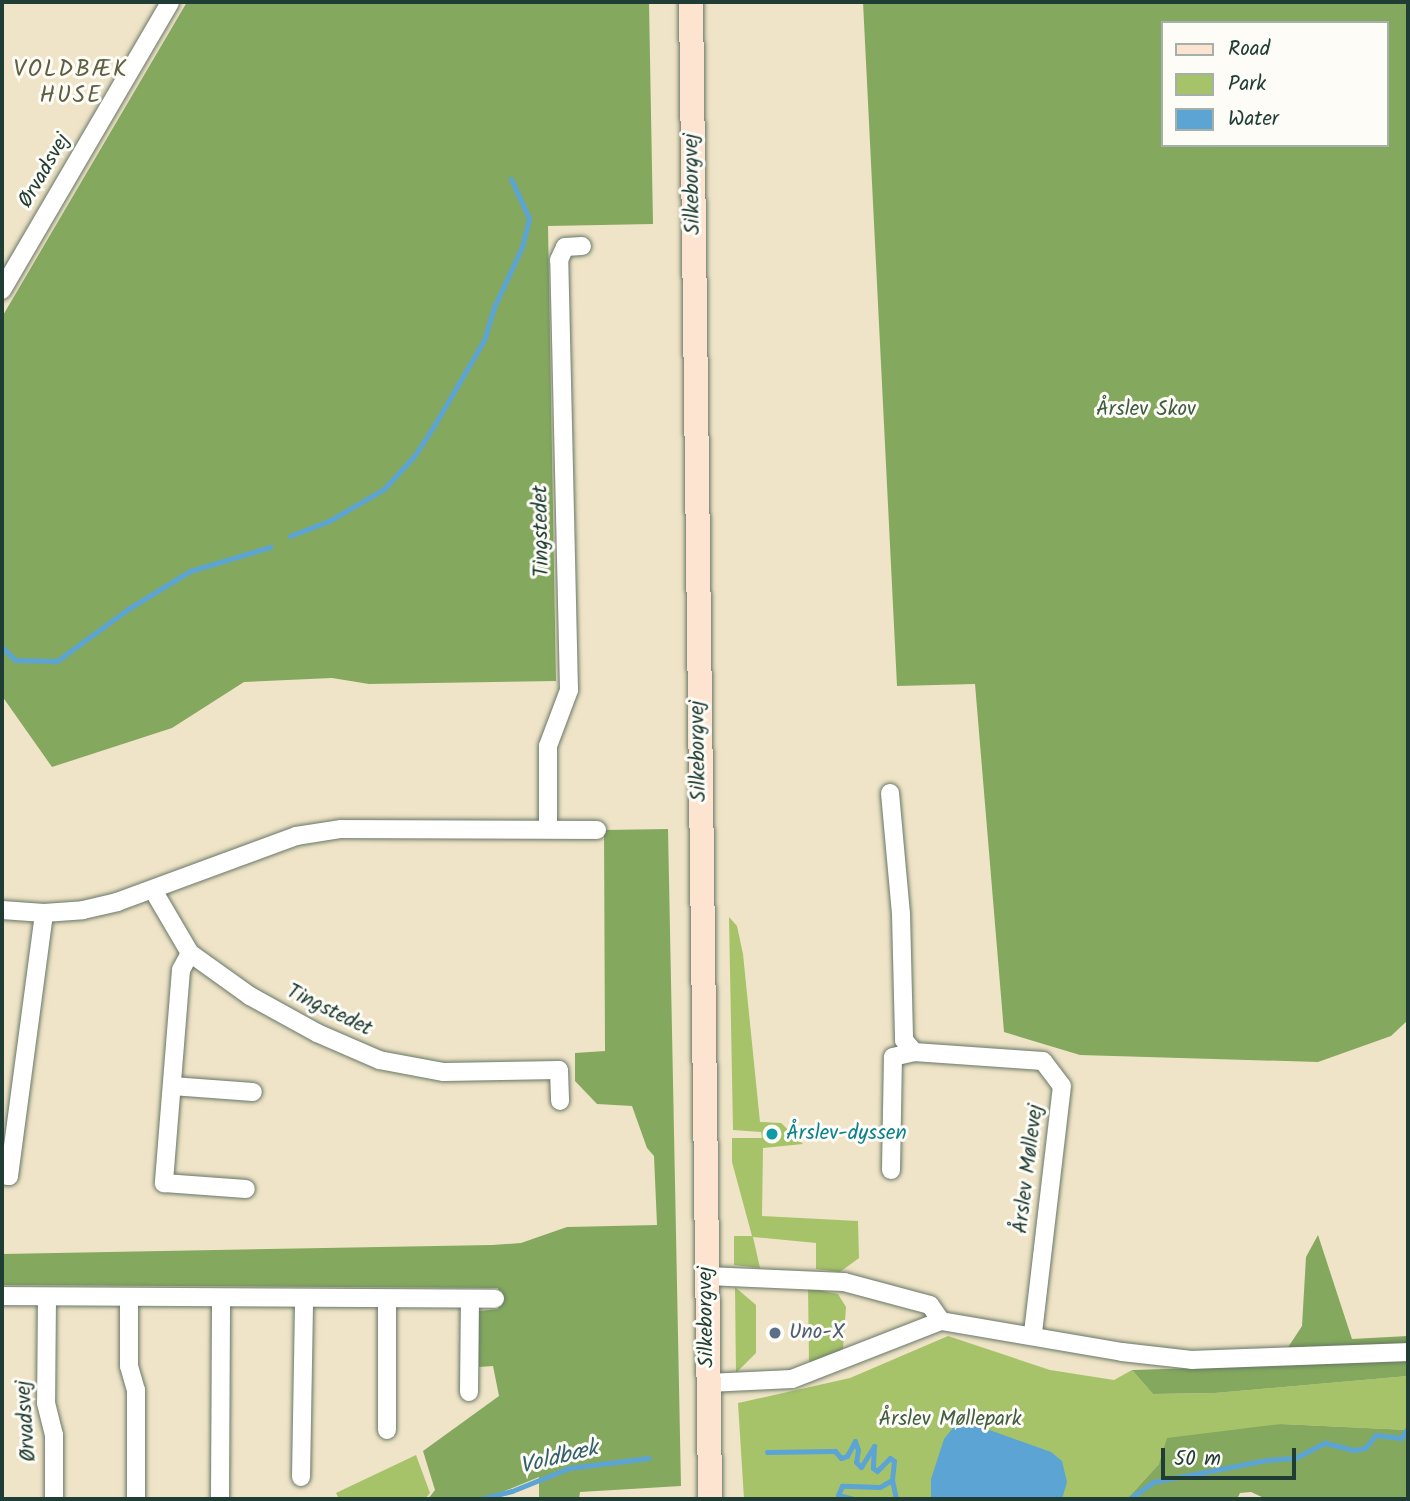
<!DOCTYPE html>
<meta charset="utf-8">
<style>
body{margin:0}
#map{position:relative;width:1410px;height:1501px;overflow:hidden;background:#efe4c7;font-family:Kalam,sans-serif}
div>[style]{position:absolute}
.green>*{inset:0;background:#a6c36a}
.forest>*{inset:0;background:#84a95e}
.water>*{inset:0;background:#5ca4d3}
.stream>*{height:5px;margin:-2.5px;padding:0 2.5px;transform-origin:2.5px;border-radius:2.5px;background:#5ca4d3}
.roads{filter:drop-shadow(0 0 2px #687767) drop-shadow(0 0 2px #687767)}
.street>*{height:18px;margin:-9px;padding:0 9px;transform-origin:9px;border-radius:9px;background:#fff}
.secondary>*{height:24px;margin:-12px;padding:0 12px;transform-origin:12px;border-radius:12px;background:#fde4d1}
.dots>*{width:19px;height:19px;translate:-50% -50%;box-sizing:border-box;border:4px solid #fdfcf7;border-radius:50%}
span{translate:-50% -50%;white-space:nowrap;text-align:center;line-height:1.15;-webkit-text-stroke:6px #fdfcf7;paint-order:stroke}
.street-label{font-size:21px;color:#1f3d34}
.park-label{font-size:21px;color:#415e42}
.culture-label{font-size:21px;color:#0d838f}
.left{translate:0 -50%;text-align:left}
.service-label{font-size:21px;color:#4e5e75}
.neighbourhood-label{font-size:23px;color:#5f5f43;letter-spacing:2px}
.water-label{font-size:23px;color:#34616c;font-style:italic}
.frame{position:absolute;inset:0;border:4px solid #1f3d34;pointer-events:none}
.legend{position:absolute;left:1161px;top:21px;width:228px;height:126px;box-sizing:border-box;background:#fdfcf7;border:2px solid #a4b0a9;margin:0;padding:9px 12px;list-style:none;font-size:21px;color:#1f3d34}
.legend li{display:flex;align-items:center;gap:14px;height:35px}
.legend b{width:35px;border:2px solid #a4b0a9}
.scale{position:absolute;left:1161px;top:1448px;width:135px;height:32px;box-sizing:border-box;border:4px solid #1f3d34;border-top:0;padding-left:9px;font-size:21px;line-height:24px;white-space:nowrap;color:#1f3d34;-webkit-text-stroke:5px #fdfcf7;paint-order:stroke}
</style>
<div id="map">
<div class="green">
<div style="clip-path:polygon(729px 917px,737px 926px,743px 954px,760px 1122px,781px 1123px,803px 1144px,763px 1148px,762px 1216px,858px 1221px,859px 1258px,840px 1272px,816px 1269px,816px 1243px,753px 1237px,760px 1268px,734px 1265px,734px 1236px,752px 1236px,732px 1162px,732px 1138px,762px 1138px,761px 1132px,733px 1130px)"></div>
<div style="clip-path:polygon(735px 1287px,756px 1305px,756px 1353px,736px 1373px)"></div>
<div style="clip-path:polygon(808px 1288px,838px 1294px,846px 1307px,843px 1348px,838px 1354px,809px 1362px)"></div>
<div style="clip-path:polygon(948px 1336px,1050px 1370px,1114px 1380px,1132px 1370px,1153px 1394px,1215px 1393px,1408px 1376px,1408px 1430px,1281px 1424px,1159px 1464px,1127px 1499px,744px 1499px,738px 1403px,850px 1378px)"></div>
<div style="clip-path:polygon(416px 1455px,430px 1493px,425px 1499px,339px 1499px,336px 1493px)"></div>
</div>
<div class="forest">
<div style="clip-path:polygon(187px 2px,649px 2px,653px 224px,548px 226px,556px 681px,369px 684px,332px 678px,244px 682px,172px 728px,52px 767px,2px 696px,2px 317px)"></div>
<div style="clip-path:polygon(evenodd,863px 2px,1408px 2px,1408px 1020px,1391px 1036px,1318px 1062px,1080px 1055px,1004px 1032px,975px 684px,897px 686px,863px 2px,1163px 23px,1387px 23px,1387px 145px,1163px 145px,1163px 23px)"></div>
<div style="clip-path:polygon(668px 829px,681px 1486px,580px 1492px,579px 1499px,539px 1499px,539px 1477px,485px 1499px,428px 1499px,435px 1490px,423px 1451px,499px 1396px,493px 1366px,479px 1367px,479px 1311px,498px 1309px,498px 1288px,2px 1285px,2px 1254px,492px 1245px,521px 1243px,567px 1227px,657px 1225px,654px 1156px,647px 1148px,632px 1106px,597px 1104px,575px 1081px,575px 1053px,605px 1051px,604px 830px)"></div>
<div style="clip-path:polygon(1318px 1235px,1352px 1339px,1408px 1336px,1408px 1376px,1215px 1393px,1153px 1394px,1132px 1370px,1234px 1367px,1283px 1355px,1302px 1326px,1306px 1257px)"></div>
<div style="clip-path:polygon(1281px 1424px,1408px 1430px,1408px 1499px,1266px 1499px,1251px 1492px,1240px 1493px,1237px 1499px,1127px 1499px,1159px 1464px,1167px 1438px)"></div>
</div>
<div class="water">
<div style="clip-path:polygon(956px 1424px,973px 1424px,1051px 1452px,1062px 1461px,1067px 1482px,1062px 1499px,931px 1499px,931px 1479px,944px 1439px)"></div>
</div>
<div class="stream">
<div style="left:290px;top:536px;width:42px;rotate:-21deg"></div>
<div style="left:329px;top:521px;width:64px;rotate:-30.2deg"></div>
<div style="left:384px;top:489px;width:46px;rotate:-47.6deg"></div>
<div style="left:415px;top:455px;width:37px;rotate:-57deg"></div>
<div style="left:435px;top:424px;width:97px;rotate:-59.7deg"></div>
<div style="left:484px;top:340px;width:34px;rotate:-73deg"></div>
<div style="left:494px;top:307px;width:66px;rotate:-65deg"></div>
<div style="left:522px;top:247px;width:30px;rotate:-76deg"></div>
<div style="left:529px;top:218px;width:43px;rotate:-114.8deg"></div>
<div style="left:2px;top:647px;width:18px;rotate:45deg"></div>
<div style="left:15px;top:660px;width:42px;rotate:1.4deg"></div>
<div style="left:57px;top:661px;width:88px;rotate:-36.2deg"></div>
<div style="left:128px;top:609px;width:73px;rotate:-31.5deg"></div>
<div style="left:190px;top:571px;width:84px;rotate:-16.7deg"></div>
<div style="left:767px;top:1452px;width:68px;rotate:-0.8deg"></div>
<div style="left:835px;top:1451px;width:9px;rotate:49deg"></div>
<div style="left:841px;top:1458px;width:6px;rotate:-18deg"></div>
<div style="left:847px;top:1456px;width:17px;rotate:-62deg"></div>
<div style="left:855px;top:1441px;width:9px;rotate:72deg"></div>
<div style="left:858px;top:1450px;width:12px;rotate:99deg"></div>
<div style="left:856px;top:1462px;width:7px;rotate:45deg"></div>
<div style="left:861px;top:1467px;width:25px;rotate:-58deg"></div>
<div style="left:874px;top:1446px;width:22px;rotate:93deg"></div>
<div style="left:873px;top:1468px;width:5px;rotate:37deg"></div>
<div style="left:877px;top:1471px;width:18px;rotate:-45deg"></div>
<div style="left:890px;top:1458px;width:5px;rotate:37deg"></div>
<div style="left:894px;top:1461px;width:19px;rotate:96deg"></div>
<div style="left:892px;top:1480px;width:14px;rotate:150deg"></div>
<div style="left:880px;top:1487px;width:38px;rotate:-178deg"></div>
<div style="left:842px;top:1486px;width:10px;rotate:114deg"></div>
<div style="left:838px;top:1495px;width:16px;rotate:14deg"></div>
<div style="left:892px;top:1480px;width:19px;rotate:78deg"></div>
<div style="left:480px;top:1499px;width:33px;rotate:-14deg"></div>
<div style="left:512px;top:1491px;width:61px;rotate:-22deg"></div>
<div style="left:569px;top:1468px;width:80px;rotate:-7.2deg"></div>
<div style="left:1129px;top:1499px;width:29px;rotate:-35deg"></div>
<div style="left:1153px;top:1482px;width:116px;rotate:-10.9deg"></div>
<div style="left:1267px;top:1460px;width:28px;rotate:-4deg"></div>
<div style="left:1295px;top:1458px;width:34px;rotate:-27deg"></div>
<div style="left:1325px;top:1443px;width:30px;rotate:14deg"></div>
<div style="left:1354px;top:1450px;width:11px;rotate:-10deg"></div>
<div style="left:1365px;top:1448px;width:17px;rotate:-50deg"></div>
<div style="left:1376px;top:1435px;width:25px;rotate:7deg"></div>
<div style="left:1401px;top:1438px;width:12px;rotate:-55deg"></div>
</div>
<div class="roads">
<div class="street">
<div style="left:2px;top:290px;width:333px;rotate:-59.7deg"></div>
<div style="left:890px;top:793px;width:121px;rotate:84.8deg"></div>
<div style="left:901px;top:914px;width:126px;rotate:88.6deg"></div>
<div style="left:904px;top:1040px;width:16px;rotate:50deg"></div>
<div style="left:914px;top:1052px;width:129px;rotate:4deg"></div>
<div style="left:1043px;top:1061px;width:31px;rotate:53deg"></div>
<div style="left:1062px;top:1086px;width:250px;rotate:96.7deg"></div>
<div style="left:548px;top:829px;width:83px;rotate:-90deg"></div>
<div style="left:548px;top:746px;width:60px;rotate:-69.4deg"></div>
<div style="left:569px;top:690px;width:430px;rotate:-91.3deg"></div>
<div style="left:559px;top:260px;width:14px;rotate:-65deg"></div>
<div style="left:565px;top:247px;width:17px;rotate:-3deg"></div>
<div style="left:153px;top:890px;width:73px;rotate:59.6deg"></div>
<div style="left:190px;top:953px;width:74px;rotate:35.6deg"></div>
<div style="left:250px;top:996px;width:77px;rotate:28.9deg"></div>
<div style="left:317px;top:1033px;width:68px;rotate:23.5deg"></div>
<div style="left:379px;top:1060px;width:66px;rotate:10.5deg"></div>
<div style="left:444px;top:1072px;width:115px;rotate:-1deg"></div>
<div style="left:559px;top:1070px;width:31px;rotate:88deg"></div>
<div style="left:2px;top:910px;width:42px;rotate:4.1deg"></div>
<div style="left:44px;top:913px;width:39px;rotate:-4deg"></div>
<div style="left:83px;top:910px;width:35px;rotate:-13deg"></div>
<div style="left:117px;top:902px;width:191px;rotate:-20.2deg"></div>
<div style="left:296px;top:836px;width:46px;rotate:-8.8deg"></div>
<div style="left:341px;top:829px;width:256px;rotate:0.2deg"></div>
<div style="left:190px;top:953px;width:19px;rotate:118deg"></div>
<div style="left:181px;top:970px;width:214px;rotate:94.6deg"></div>
<div style="left:164px;top:1183px;width:82px;rotate:4.2deg"></div>
<div style="left:172px;top:1086px;width:81px;rotate:4.2deg"></div>
<div style="left:891px;top:1170px;width:113px;rotate:-89deg"></div>
<div style="left:893px;top:1057px;width:22px;rotate:-13deg"></div>
<div style="left:2px;top:1175px;width:7px;rotate:8deg"></div>
<div style="left:9px;top:1176px;width:265px;rotate:-82.4deg"></div>
<div style="left:707px;top:1276px;width:137px;rotate:2.5deg"></div>
<div style="left:844px;top:1282px;width:89px;rotate:15deg"></div>
<div style="left:930px;top:1305px;width:19px;rotate:55deg"></div>
<div style="left:2px;top:1296px;width:493px;rotate:0.3deg"></div>
<div style="left:47px;top:1297px;width:106px;rotate:90.5deg"></div>
<div style="left:46px;top:1403px;width:33px;rotate:76deg"></div>
<div style="left:54px;top:1435px;width:64px;rotate:90deg"></div>
<div style="left:129px;top:1297px;width:69px;rotate:90deg"></div>
<div style="left:129px;top:1366px;width:25px;rotate:74deg"></div>
<div style="left:136px;top:1390px;width:109px;rotate:90deg"></div>
<div style="left:708px;top:1383px;width:84px;rotate:-2.7deg"></div>
<div style="left:792px;top:1379px;width:160px;rotate:-21.3deg"></div>
<div style="left:941px;top:1321px;width:184px;rotate:9.7deg"></div>
<div style="left:1122px;top:1352px;width:70px;rotate:6.5deg"></div>
<div style="left:1192px;top:1360px;width:216px;rotate:-2.1deg"></div>
<div style="left:469px;top:1392px;width:93px;rotate:-89.4deg"></div>
<div style="left:387px;top:1430px;width:130px;rotate:-90deg"></div>
<div style="left:301px;top:1477px;width:178px;rotate:-89deg"></div>
<div style="left:220px;top:1499px;width:200px;rotate:-89.7deg"></div>
</div>
<div class="secondary">
<div style="left:691px;top:2px;width:1497px;rotate:89.27deg"></div>
</div>
</div>
<div class="dots">
<div style="left:772px;top:1134px;background:#0f9aa8"></div>
<div style="left:775px;top:1333px;background:#5c6f8a"></div>
</div>
<div class="street-label">
<span style="left:45px;top:171px;rotate:-60deg">Ørvadsvej</span>
<span style="left:693px;top:184px;rotate:-91deg">Silkeborgvej</span>
<span style="left:542px;top:531px;rotate:-91deg">Tingstedet</span>
<span style="left:699px;top:751px;rotate:-91deg">Silkeborgvej</span>
<span style="left:329px;top:1011px;rotate:26deg">Tingstedet</span>
<span style="left:1029px;top:1169px;rotate:-83deg">Årslev Møllevej</span>
<span style="left:707px;top:1317px;rotate:-91deg">Silkeborgvej</span>
<span style="left:27px;top:1421px;rotate:-94deg">Ørvadsvej</span>
</div>
<div class="park-label">
<span style="left:1146px;top:410px">Årslev Skov</span>
<span style="left:950px;top:1420px">Årslev Møllepark</span>
</div>
<div class="culture-label">
<span class="left" style="left:786px;top:1134px">Årslev-dyssen</span>
</div>
<div class="service-label">
<span class="left" style="left:789px;top:1333px">Uno-X</span>
</div>
<div class="neighbourhood-label">
<span style="left:71px;top:83px">VOLDBÆK<br>HUSE</span>
</div>
<div class="water-label">
<span style="left:559px;top:1458px;rotate:-14deg">Voldbæk</span>
</div>
<div class="frame"></div>
<ul class="legend">
<li><b style="height:9px;background:#fde4d1"></b>Road</li>
<li><b style="height:19px;background:#a6c36a"></b>Park</li>
<li><b style="height:19px;background:#5ca4d3"></b>Water</li>
</ul>
<div class="scale">50 m</div>
</div>
